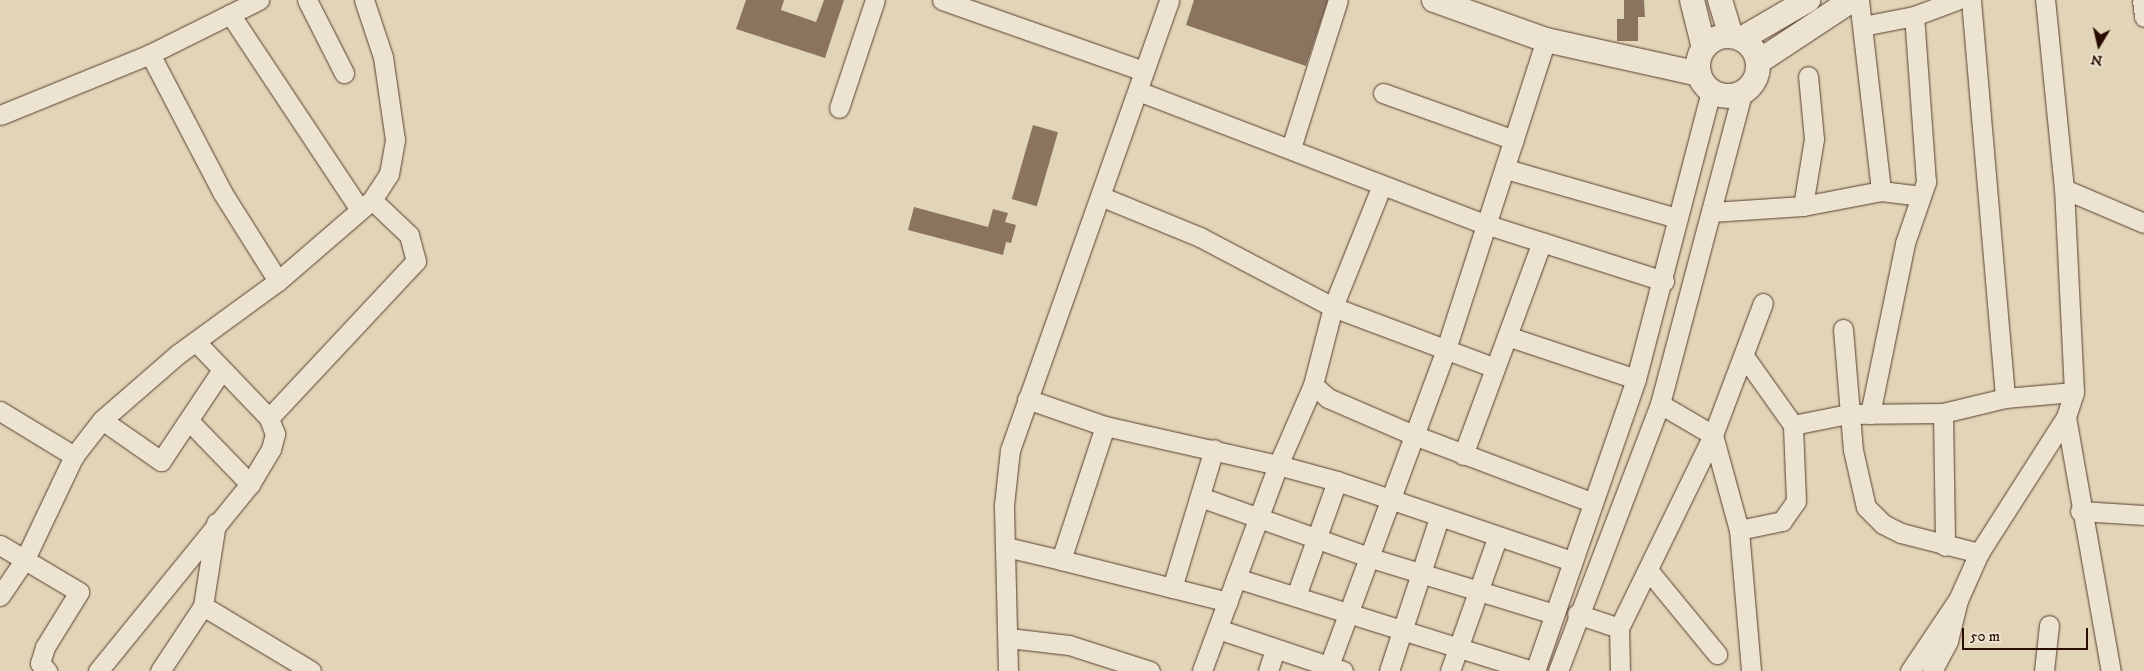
<!DOCTYPE html>
<style>
body{margin:0}
#map{position:relative;width:2144px;height:671px;overflow:hidden;background:#e2d4b7;font-family:"IM FELL DW Pica",serif}
div>[style]{position:absolute}
.building>*{inset:0;background:#8a745f;transform-origin:0 0}
.roads{filter:drop-shadow(0 0 1px #583e2e) drop-shadow(0 0 1px #583e2e)}
.minor>*{height:19px;margin:-9.5px;padding:0 9.5px;transform-origin:9.5px;border-radius:9.5px;background:#ece3d0}
.tertiary>*{height:24px;margin:-12px;padding:0 12px;transform-origin:12px;border-radius:12px;background:#ece3d0}
.tertiary>.ring{margin:-12px;padding:0;box-sizing:content-box;background:none;border:24px solid #ece3d0;border-radius:50%}
span{translate:-50% -50%;white-space:nowrap;text-align:center;line-height:1.15;-webkit-text-stroke:5px #ece3d0;paint-order:stroke}
.north{position:absolute;left:2074px;top:20px;width:50px;height:50px;-webkit-text-stroke:4px #ece3d0;paint-order:stroke;rotate:189deg;font-size:14px;font-weight:700;line-height:20px;text-align:center;color:#2a0c00}
.north::after{content:'';display:block;margin:auto;width:18px;height:22px;background:#2a0c00;clip-path:polygon(50% 0,100% 100%,50% 72%,0 100%)}
.scale{position:absolute;left:1962px;top:628px;width:126px;height:22px;box-sizing:border-box;border:2px solid #2a0c00;border-top:0;padding-left:6px;font-size:15px;line-height:18px;white-space:nowrap;color:#2a0c00;-webkit-text-stroke:4px #ece3d0;paint-order:stroke}
</style>
<div id="map">
<div class="building">
<div style="clip-path:polygon(746px 0,784px 0,781px 10px,816px 22px,824px 0,844px 0,825px 58px,736px 29px)"></div>
<div style="clip-path:polygon(1194px 0,1328px 0,1306px 66px,1186px 25px)"></div>
<div style="clip-path:polygon(1624px 0,1644px 0,1645px 17px,1638px 17px,1638px 41px,1617px 41px,1617px 19px,1624px 19px)"></div>
<div style="left:1033px;top:125px;width:26px;height:77px;rotate:16deg"></div>
<div style="clip-path:polygon(914px 207px,988px 227px,993px 209px,1008px 213px,1005px 222px,1016px 225px,1011px 243px,1006px 242px,1003px 255px,908px 230px)"></div>
</div>
<div class="roads">
<div class="minor">
<div style="left:307px;top:0;width:82px;rotate:63.1deg"></div>
<div style="left:942px;top:0;width:214px;rotate:19.4deg"></div>
<div style="left:1859px;top:0;width:192px;rotate:83.4deg"></div>
<div style="left:1971px;top:0;width:399px;rotate:85.1deg"></div>
<div style="left:2142px;top:0;width:17px;rotate:83deg"></div>
<div style="left:230px;top:14px;width:235px;rotate:56.4deg"></div>
<div style="left:1863px;top:26px;width:52px;rotate:-11.1deg"></div>
<div style="left:150px;top:54px;width:156px;rotate:62.4deg"></div>
<div style="left:222px;top:192px;width:105px;rotate:57.8deg"></div>
<div style="left:1138px;top:91px;width:372px;rotate:21deg"></div>
<div style="left:1485px;top:224px;width:188px;rotate:17.7deg"></div>
<div style="left:1383px;top:93px;width:139px;rotate:19.7deg"></div>
<div style="left:839px;top:108px;width:114px;rotate:-71.6deg"></div>
<div style="left:0;top:115px;width:162px;rotate:-22.1deg"></div>
<div style="left:150px;top:54px;width:122px;rotate:-26.4deg"></div>
<div style="left:1291px;top:148px;width:155px;rotate:-72.4deg"></div>
<div style="left:1506px;top:169px;width:178px;rotate:16deg"></div>
<div style="left:1382px;top:185px;width:131px;rotate:111.9deg"></div>
<div style="left:1333px;top:307px;width:81px;rotate:104.4deg"></div>
<div style="left:1313px;top:385px;width:20px;rotate:41deg"></div>
<div style="left:1328px;top:398px;width:90px;rotate:23.4deg"></div>
<div style="left:1411px;top:434px;width:192px;rotate:20.7deg"></div>
<div style="left:2064px;top:189px;width:87px;rotate:23deg"></div>
<div style="left:1100px;top:196px;width:108px;rotate:22.3deg"></div>
<div style="left:1200px;top:237px;width:150px;rotate:27.8deg"></div>
<div style="left:1333px;top:307px;width:173px;rotate:20.6deg"></div>
<div style="left:1803px;top:206px;width:68px;rotate:-80.7deg"></div>
<div style="left:1814px;top:139px;width:63px;rotate:-95.4deg"></div>
<div style="left:1712px;top:212px;width:91px;rotate:-3.8deg"></div>
<div style="left:1803px;top:206px;width:79px;rotate:-10.9deg"></div>
<div style="left:1881px;top:191px;width:39px;rotate:7deg"></div>
<div style="left:1843px;top:329px;width:121px;rotate:85.3deg"></div>
<div style="left:1853px;top:450px;width:58px;rotate:77.2deg"></div>
<div style="left:1866px;top:507px;width:24px;rotate:45deg"></div>
<div style="left:1883px;top:524px;width:20px;rotate:27deg"></div>
<div style="left:1901px;top:533px;width:81px;rotate:14.4deg"></div>
<div style="left:1507px;top:336px;width:136px;rotate:18.4deg"></div>
<div style="left:1313px;top:385px;width:87px;rotate:113.6deg"></div>
<div style="left:1278px;top:465px;width:61px;rotate:15.2deg"></div>
<div style="left:1027px;top:399px;width:83px;rotate:19.1deg"></div>
<div style="left:1105px;top:426px;width:177px;rotate:12.7deg"></div>
<div style="left:1278px;top:465px;width:220px;rotate:110.3deg"></div>
<div style="left:1660px;top:404px;width:61px;rotate:30.3deg"></div>
<div style="left:1713px;top:435px;width:98px;rotate:74.7deg"></div>
<div style="left:1739px;top:530px;width:142px;rotate:85.1deg"></div>
<div style="left:0;top:411px;width:87px;rotate:31.3deg"></div>
<div style="left:74px;top:456px;width:46px;rotate:-52.1deg"></div>
<div style="left:102px;top:420px;width:101px;rotate:-41deg"></div>
<div style="left:178px;top:354px;width:124px;rotate:-36.1deg"></div>
<div style="left:278px;top:281px;width:124px;rotate:-40.8deg"></div>
<div style="left:372px;top:200px;width:31px;rotate:-57deg"></div>
<div style="left:389px;top:174px;width:35px;rotate:-80deg"></div>
<div style="left:395px;top:140px;width:84px;rotate:-98.2deg"></div>
<div style="left:383px;top:57px;width:60px;rotate:-108.4deg"></div>
<div style="left:1943px;top:413px;width:133px;rotate:89.1deg"></div>
<div style="left:1870px;top:414px;width:175px;rotate:-78.4deg"></div>
<div style="left:1905px;top:243px;width:65px;rotate:-71deg"></div>
<div style="left:1926px;top:182px;width:166px;rotate:-94.1deg"></div>
<div style="left:1914px;top:16px;width:46px;rotate:-20.4deg"></div>
<div style="left:2066px;top:417px;width:258px;rotate:80deg"></div>
<div style="left:269px;top:418px;width:215px;rotate:-46.9deg"></div>
<div style="left:416px;top:261px;width:27px;rotate:-105deg"></div>
<div style="left:409px;top:235px;width:51px;rotate:-136.6deg"></div>
<div style="left:102px;top:420px;width:72px;rotate:34.8deg"></div>
<div style="left:161px;top:461px;width:108px;rotate:-56.3deg"></div>
<div style="left:189px;top:421px;width:88px;rotate:45.9deg"></div>
<div style="left:1793px;top:425px;width:56px;rotate:-11.3deg"></div>
<div style="left:1848px;top:414px;width:95px;rotate:-0.6deg"></div>
<div style="left:1943px;top:413px;width:64px;rotate:-13.6deg"></div>
<div style="left:2005px;top:398px;width:69px;rotate:-5deg"></div>
<div style="left:1105px;top:426px;width:141px;rotate:108.2deg"></div>
<div style="left:1061px;top:560px;width:172px;rotate:14.1deg"></div>
<div style="left:1463px;top:455px;width:227px;rotate:-69.7deg"></div>
<div style="left:1200px;top:497px;width:182px;rotate:19.6deg"></div>
<div style="left:1371px;top:558px;width:191px;rotate:17deg"></div>
<div style="left:2080px;top:511px;width:64px;rotate:3.6deg"></div>
<div style="left:1739px;top:530px;width:44px;rotate:-11.8deg"></div>
<div style="left:1782px;top:521px;width:24px;rotate:-55deg"></div>
<div style="left:1796px;top:501px;width:76px;rotate:-92.3deg"></div>
<div style="left:1793px;top:425px;width:85px;rotate:-125.4deg"></div>
<div style="left:0;top:545px;width:92px;rotate:30.7deg"></div>
<div style="left:79px;top:592px;width:65px;rotate:121.7deg"></div>
<div style="left:45px;top:647px;width:17px;rotate:107deg"></div>
<div style="left:40px;top:663px;width:11px;rotate:49deg"></div>
<div style="left:1006px;top:547px;width:57px;rotate:13.3deg"></div>
<div style="left:1648px;top:570px;width:109px;rotate:50.6deg"></div>
<div style="left:1236px;top:578px;width:310px;rotate:17.4deg"></div>
<div style="left:1172px;top:588px;width:145px;rotate:-73.2deg"></div>
<div style="left:0;top:596px;width:45px;rotate:-56deg"></div>
<div style="left:25px;top:559px;width:114px;rotate:-64.6deg"></div>
<div style="left:1296px;top:596px;width:122px;rotate:-70.4deg"></div>
<div style="left:1337px;top:481px;width:248px;rotate:18.8deg"></div>
<div style="left:203px;top:606px;width:126px;rotate:31deg"></div>
<div style="left:1577px;top:614px;width:44px;rotate:18.4deg"></div>
<div style="left:1218px;top:629px;width:132px;rotate:18.6deg"></div>
<div style="left:1009px;top:638px;width:60px;rotate:6.7deg"></div>
<div style="left:1069px;top:645px;width:85px;rotate:17.8deg"></div>
<div style="left:98px;top:671px;width:241px;rotate:-50.9deg"></div>
<div style="left:250px;top:484px;width:41px;rotate:-59deg"></div>
<div style="left:271px;top:449px;width:16px;rotate:-75deg"></div>
<div style="left:275px;top:434px;width:17px;rotate:-111deg"></div>
<div style="left:269px;top:418px;width:105px;rotate:-133.8deg"></div>
<div style="left:160px;top:671px;width:78px;rotate:-56.5deg"></div>
<div style="left:203px;top:606px;width:84px;rotate:-81.1deg"></div>
<div style="left:1008px;top:671px;width:166px;rotate:-91.4deg"></div>
<div style="left:1004px;top:505px;width:55px;rotate:-83.8deg"></div>
<div style="left:1010px;top:450px;width:477px;rotate:-70.5deg"></div>
<div style="left:1268px;top:671px;width:22px;rotate:-72deg"></div>
<div style="left:1327px;top:671px;width:343px;rotate:-69.7deg"></div>
<div style="left:1446px;top:349px;width:325px;rotate:-72.1deg"></div>
<div style="left:1389px;top:671px;width:161px;rotate:-71.9deg"></div>
<div style="left:1450px;top:671px;width:141px;rotate:-70.5deg"></div>
<div style="left:1535px;top:671px;width:309px;rotate:-70.9deg"></div>
<div style="left:1636px;top:379px;width:298px;rotate:-75.4deg"></div>
<div style="left:1558px;top:671px;width:286px;rotate:-69.1deg"></div>
<div style="left:1660px;top:404px;width:322px;rotate:-75.2deg"></div>
<div style="left:1620px;top:671px;width:43px;rotate:-91.3deg"></div>
<div style="left:1619px;top:628px;width:215px;rotate:-64deg"></div>
<div style="left:1713px;top:435px;width:141px;rotate:-69.3deg"></div>
<div style="left:1910px;top:671px;width:84px;rotate:-56.1deg"></div>
<div style="left:1932px;top:671px;width:34px;rotate:-62deg"></div>
<div style="left:1948px;top:641px;width:42px;rotate:-76.3deg"></div>
<div style="left:1958px;top:600px;width:51px;rotate:-65.9deg"></div>
<div style="left:1979px;top:553px;width:161px;rotate:-57.4deg"></div>
<div style="left:2066px;top:417px;width:26px;rotate:-72deg"></div>
<div style="left:2074px;top:392px;width:203px;rotate:-92.8deg"></div>
<div style="left:2064px;top:189px;width:190px;rotate:-95.7deg"></div>
<div style="left:2044px;top:671px;width:46px;rotate:-83.8deg"></div>
</div>
<div class="tertiary">
<div style="left:1434px;top:0;width:119px;rotate:19.7deg"></div>
<div style="left:1546px;top:40px;width:157px;rotate:12.5deg"></div>
<div style="left:1692px;top:0;width:49px;rotate:76deg"></div>
<div style="left:1720px;top:0;width:38px;rotate:73deg"></div>
<div class="ring" style="left:1698px;top:36px;width:36px;height:36px"></div>
<div style="left:1741px;top:39px;width:78px;rotate:-30.2deg"></div>
<div style="left:1758px;top:62px;width:113px;rotate:-33.4deg"></div>
</div>
</div>
<div class="north">N</div>
<div class="scale">50 m</div>
</div>
